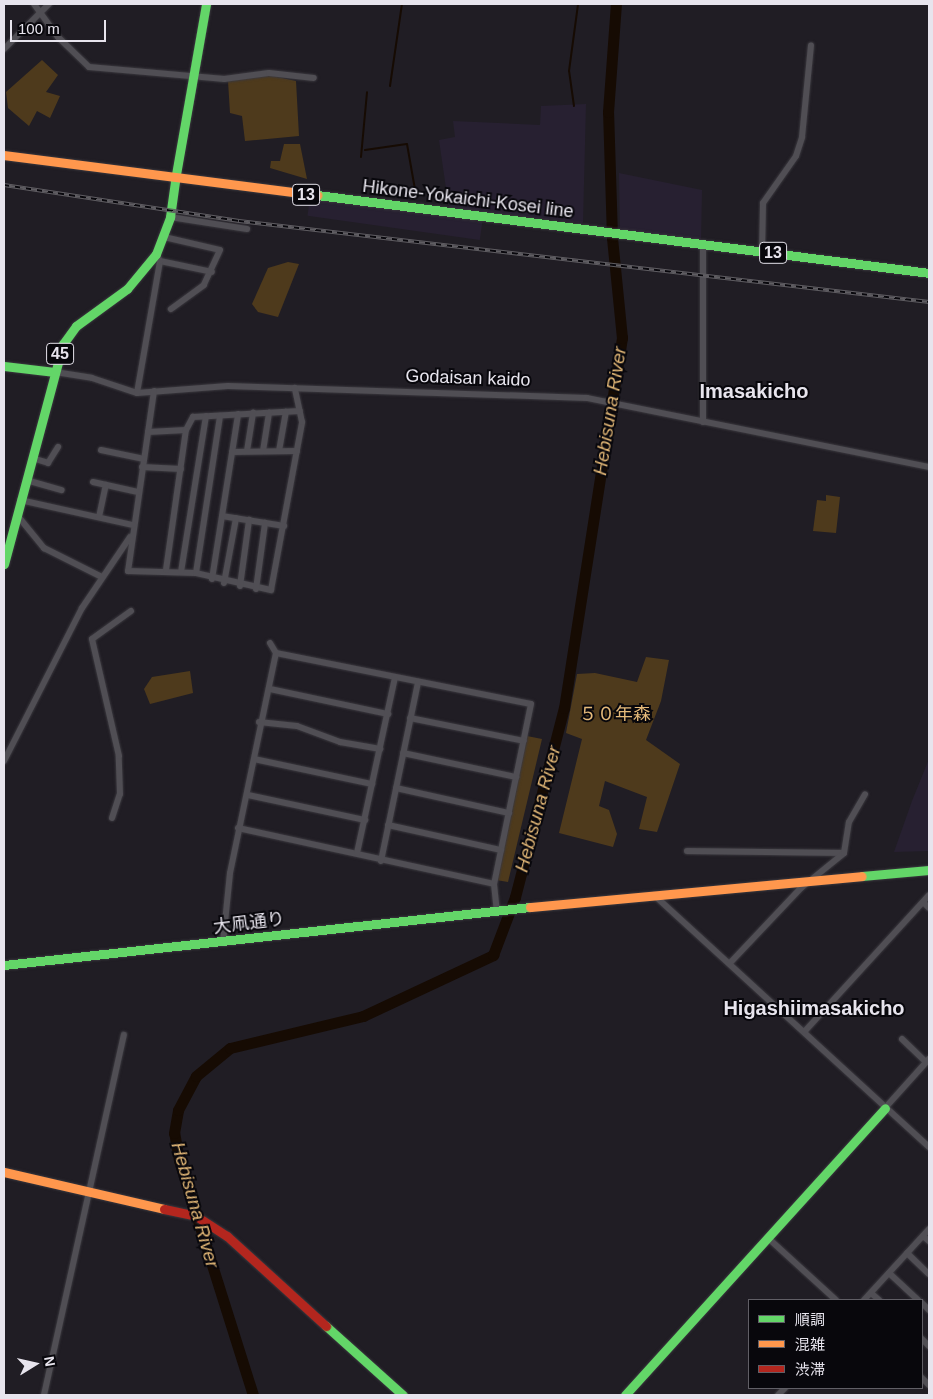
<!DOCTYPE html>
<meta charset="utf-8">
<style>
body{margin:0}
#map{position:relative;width:933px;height:1399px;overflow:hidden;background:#201d24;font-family:Arial,"Noto Sans JP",sans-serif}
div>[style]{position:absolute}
.built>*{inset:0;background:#272031;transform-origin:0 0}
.green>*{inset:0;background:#4e3a1c}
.stream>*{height:2px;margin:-1px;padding:0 1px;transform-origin:1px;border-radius:1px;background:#160b03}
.river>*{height:11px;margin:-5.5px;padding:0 5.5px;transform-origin:5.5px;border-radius:5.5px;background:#160b03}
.roads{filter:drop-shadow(0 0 1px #3a383e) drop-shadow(0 0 1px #3a383e)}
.street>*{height:6px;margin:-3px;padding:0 3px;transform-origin:3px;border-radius:3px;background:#504e54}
.fast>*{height:9px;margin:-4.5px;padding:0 4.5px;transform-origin:4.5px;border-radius:4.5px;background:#63d668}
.slow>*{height:9px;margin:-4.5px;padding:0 4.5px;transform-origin:4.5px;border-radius:4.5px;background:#ff974d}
.jam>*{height:9px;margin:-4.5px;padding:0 4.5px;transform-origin:4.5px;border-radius:4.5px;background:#b3261e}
.rail>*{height:4px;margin-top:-2px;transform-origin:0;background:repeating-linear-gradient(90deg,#08070c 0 5.5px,#5f5d62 0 11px);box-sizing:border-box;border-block:1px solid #5f5d62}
span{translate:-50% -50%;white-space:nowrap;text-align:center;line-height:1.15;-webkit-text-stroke:4px #08070c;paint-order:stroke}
.shield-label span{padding:1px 4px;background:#08070c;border:1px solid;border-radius:4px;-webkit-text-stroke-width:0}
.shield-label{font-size:16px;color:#e7e4ed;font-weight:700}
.street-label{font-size:18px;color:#e7e4ed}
.park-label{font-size:18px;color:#e5ba7a}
.water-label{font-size:19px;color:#e1b676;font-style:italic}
.quarter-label{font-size:20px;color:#e7e4ed;font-weight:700}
.frame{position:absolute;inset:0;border:5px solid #e7e4ed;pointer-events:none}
.legend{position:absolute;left:748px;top:1299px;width:175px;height:90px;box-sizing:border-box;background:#08070c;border:1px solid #615f66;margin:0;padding:6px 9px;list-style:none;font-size:15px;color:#e7e4ed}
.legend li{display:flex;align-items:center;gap:10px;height:25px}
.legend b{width:25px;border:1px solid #615f66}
.north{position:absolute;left:10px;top:1339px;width:50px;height:50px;-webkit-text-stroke:4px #08070c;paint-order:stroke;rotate:80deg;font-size:14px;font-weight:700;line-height:20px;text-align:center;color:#e7e4ed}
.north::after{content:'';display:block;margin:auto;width:18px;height:22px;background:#e7e4ed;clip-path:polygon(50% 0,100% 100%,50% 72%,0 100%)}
.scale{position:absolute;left:10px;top:20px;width:96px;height:22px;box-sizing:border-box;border:2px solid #e7e4ed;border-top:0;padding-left:6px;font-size:15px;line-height:18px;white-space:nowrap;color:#e7e4ed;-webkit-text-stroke:4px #08070c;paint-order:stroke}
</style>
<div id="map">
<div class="built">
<div style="clip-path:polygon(586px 104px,583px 223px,449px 209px,439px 140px,455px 137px,453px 121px,540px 125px,541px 106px)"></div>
<div style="clip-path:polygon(619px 173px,702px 190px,701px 242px,620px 230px)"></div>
<div style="left:310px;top:198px;width:174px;height:18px;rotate:8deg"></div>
<div style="clip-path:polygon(929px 759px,929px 851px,894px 852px,912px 801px)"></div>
</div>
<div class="green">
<div style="clip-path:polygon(42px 60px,58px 75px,46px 92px,60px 96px,50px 118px,37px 111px,29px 126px,8px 108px,6px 92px)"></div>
<div style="clip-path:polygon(268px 75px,296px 81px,299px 136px,245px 141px,242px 116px,230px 113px,228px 81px)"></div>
<div style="clip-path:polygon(284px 144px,300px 144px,307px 179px,270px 168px,271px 161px,280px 161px)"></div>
<div style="clip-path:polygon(288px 262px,299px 264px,278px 317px,258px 312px,252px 304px,268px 268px)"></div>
<div style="clip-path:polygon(826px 495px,840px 497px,836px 533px,813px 531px,817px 500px,826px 501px)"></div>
<div style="clip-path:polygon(646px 657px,669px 660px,661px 701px,646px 740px,680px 764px,657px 832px,639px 829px,647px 797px,605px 781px,599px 806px,609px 810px,617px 834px,613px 847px,559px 833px,582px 739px,566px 733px,577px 674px,595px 673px,637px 682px)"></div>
<div style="clip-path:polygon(190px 671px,193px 693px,150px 704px,144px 689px,152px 677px)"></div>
<div style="clip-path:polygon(527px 736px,542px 739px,508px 882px,496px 880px)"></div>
</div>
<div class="stream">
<div style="left:390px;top:86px;width:83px;rotate:-81.7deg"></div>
<div style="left:574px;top:106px;width:35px;rotate:-98deg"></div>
<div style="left:569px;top:71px;width:68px;rotate:-82.3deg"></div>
<div style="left:365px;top:150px;width:42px;rotate:-8.1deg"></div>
<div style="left:407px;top:144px;width:52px;rotate:80deg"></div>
<div style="left:361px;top:157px;width:65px;rotate:-84.7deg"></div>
</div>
<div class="river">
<div style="left:253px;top:1395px;width:246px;rotate:-107.5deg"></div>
<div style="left:179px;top:1160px;width:27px;rotate:-100deg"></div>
<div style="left:174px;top:1133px;width:23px;rotate:-80deg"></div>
<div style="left:178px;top:1110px;width:38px;rotate:-62deg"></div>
<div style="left:196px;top:1076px;width:44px;rotate:-39.5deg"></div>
<div style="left:230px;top:1048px;width:137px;rotate:-13.5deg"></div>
<div style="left:363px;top:1016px;width:144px;rotate:-25.1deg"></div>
<div style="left:493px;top:955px;width:62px;rotate:-69.2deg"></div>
<div style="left:515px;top:897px;width:195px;rotate:-75.5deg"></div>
<div style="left:564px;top:708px;width:375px;rotate:-81.1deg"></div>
<div style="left:622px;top:338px;width:101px;rotate:-95.7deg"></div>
<div style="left:612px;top:237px;width:125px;rotate:-91.8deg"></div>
<div style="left:608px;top:112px;width:108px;rotate:-85.8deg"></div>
</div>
<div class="roads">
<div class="street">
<div style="left:34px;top:4px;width:41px;rotate:54deg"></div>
<div style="left:58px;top:37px;width:43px;rotate:44.1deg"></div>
<div style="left:89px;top:67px;width:136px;rotate:5.1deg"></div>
<div style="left:224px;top:79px;width:45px;rotate:-7.6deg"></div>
<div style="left:269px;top:73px;width:45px;rotate:6.3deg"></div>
<div style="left:4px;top:49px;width:64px;rotate:-45deg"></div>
<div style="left:170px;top:217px;width:78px;rotate:8.9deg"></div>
<div style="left:164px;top:237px;width:57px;rotate:13.1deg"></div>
<div style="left:220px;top:250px;width:38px;rotate:115deg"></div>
<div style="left:204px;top:285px;width:41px;rotate:144deg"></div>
<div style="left:762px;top:252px;width:49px;rotate:-88.8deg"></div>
<div style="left:763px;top:203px;width:57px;rotate:-54.9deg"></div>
<div style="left:796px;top:156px;width:20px;rotate:-72deg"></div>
<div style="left:802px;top:137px;width:92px;rotate:-84.4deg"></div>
<div style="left:160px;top:261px;width:53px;rotate:11.9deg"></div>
<div style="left:55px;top:372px;width:37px;rotate:9deg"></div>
<div style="left:92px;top:378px;width:47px;rotate:18.4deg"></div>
<div style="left:137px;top:393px;width:91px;rotate:-4.4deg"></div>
<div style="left:228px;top:386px;width:359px;rotate:1.9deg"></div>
<div style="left:587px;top:398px;width:349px;rotate:11.4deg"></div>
<div style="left:154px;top:391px;width:182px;rotate:98.2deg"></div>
<div style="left:128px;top:571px;width:68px;rotate:1.7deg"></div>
<div style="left:196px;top:573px;width:77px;rotate:12.8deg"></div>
<div style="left:271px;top:590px;width:171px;rotate:-79.5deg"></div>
<div style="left:302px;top:422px;width:35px;rotate:-102deg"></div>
<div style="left:137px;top:393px;width:134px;rotate:-80.1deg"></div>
<div style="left:160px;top:261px;width:8px;rotate:-120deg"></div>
<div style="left:703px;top:422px;width:177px;rotate:-90deg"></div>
<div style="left:148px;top:432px;width:38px;rotate:-3deg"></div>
<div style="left:186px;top:430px;width:15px;rotate:-62deg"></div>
<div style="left:193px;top:417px;width:107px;rotate:-3.2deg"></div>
<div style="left:101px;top:450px;width:44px;rotate:11.8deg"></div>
<div style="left:247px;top:451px;width:39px;rotate:-81deg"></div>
<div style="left:263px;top:451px;width:39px;rotate:-81deg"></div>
<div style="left:279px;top:451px;width:40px;rotate:-80deg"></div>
<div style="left:232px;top:452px;width:65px;rotate:-0.9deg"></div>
<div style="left:32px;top:458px;width:17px;rotate:17deg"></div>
<div style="left:48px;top:463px;width:19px;rotate:-58deg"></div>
<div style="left:142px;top:467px;width:39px;rotate:3deg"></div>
<div style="left:26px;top:480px;width:37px;rotate:16deg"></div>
<div style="left:93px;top:482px;width:46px;rotate:12.5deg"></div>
<div style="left:20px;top:500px;width:116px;rotate:12.5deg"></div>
<div style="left:17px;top:515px;width:43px;rotate:50.7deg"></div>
<div style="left:44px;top:548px;width:63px;rotate:26.6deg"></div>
<div style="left:222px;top:516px;width:63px;rotate:9.2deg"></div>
<div style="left:99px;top:517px;width:33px;rotate:-78deg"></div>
<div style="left:166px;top:570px;width:141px;rotate:-81.9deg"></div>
<div style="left:181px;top:572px;width:158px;rotate:-80.9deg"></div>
<div style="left:196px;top:573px;width:159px;rotate:-81.3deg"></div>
<div style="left:212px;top:579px;width:167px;rotate:-81deg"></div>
<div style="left:224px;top:583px;width:66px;rotate:-79.5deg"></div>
<div style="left:240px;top:586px;width:67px;rotate:-82.2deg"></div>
<div style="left:256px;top:589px;width:67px;rotate:-82.2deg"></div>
<div style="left:270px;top:643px;width:12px;rotate:59deg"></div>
<div style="left:276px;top:653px;width:260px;rotate:11.3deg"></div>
<div style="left:531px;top:704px;width:184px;rotate:101.6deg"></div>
<div style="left:494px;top:884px;width:27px;rotate:84deg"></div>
<div style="left:270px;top:689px;width:121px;rotate:12deg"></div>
<div style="left:410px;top:718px;width:116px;rotate:11.4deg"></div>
<div style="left:259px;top:722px;width:38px;rotate:6deg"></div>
<div style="left:297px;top:726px;width:46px;rotate:20.4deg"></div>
<div style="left:340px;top:742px;width:41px;rotate:9.9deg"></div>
<div style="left:403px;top:753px;width:116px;rotate:12deg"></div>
<div style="left:254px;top:759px;width:121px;rotate:12deg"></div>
<div style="left:4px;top:761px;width:172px;rotate:-63deg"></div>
<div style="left:82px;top:608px;width:86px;rotate:-55.9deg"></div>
<div style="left:396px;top:788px;width:116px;rotate:12.5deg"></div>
<div style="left:248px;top:795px;width:120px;rotate:12.1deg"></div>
<div style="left:112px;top:818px;width:25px;rotate:-72deg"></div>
<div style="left:120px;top:794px;width:38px;rotate:-92deg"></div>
<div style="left:119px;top:756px;width:120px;rotate:-103deg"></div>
<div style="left:92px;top:639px;width:48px;rotate:-35.7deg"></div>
<div style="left:388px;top:825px;width:116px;rotate:12.5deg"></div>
<div style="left:238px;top:828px;width:262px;rotate:12.3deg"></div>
<div style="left:687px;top:851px;width:157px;rotate:0.7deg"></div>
<div style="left:357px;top:853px;width:180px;rotate:-77.8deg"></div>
<div style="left:381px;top:861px;width:183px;rotate:-78.3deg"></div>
<div style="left:654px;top:895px;width:373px;rotate:42.5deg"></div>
<div style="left:923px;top:902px;width:8px;rotate:45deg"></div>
<div style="left:223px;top:942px;width:69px;rotate:-84.2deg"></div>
<div style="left:230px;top:873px;width:225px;rotate:-78.2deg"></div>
<div style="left:730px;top:963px;width:103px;rotate:-46.6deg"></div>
<div style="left:801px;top:888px;width:55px;rotate:-39.1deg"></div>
<div style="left:844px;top:853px;width:31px;rotate:-81deg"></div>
<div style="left:849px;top:822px;width:32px;rotate:-60deg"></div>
<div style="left:805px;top:1031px;width:184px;rotate:-47.6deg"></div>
<div style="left:902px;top:1039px;width:33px;rotate:44deg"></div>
<div style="left:885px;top:1108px;width:66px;rotate:-48.1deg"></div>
<div style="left:923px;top:1236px;width:8px;rotate:40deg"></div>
<div style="left:768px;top:1238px;width:92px;rotate:42.4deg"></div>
<div style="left:907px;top:1253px;width:30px;rotate:44deg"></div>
<div style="left:889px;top:1273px;width:40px;rotate:43deg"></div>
<div style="left:871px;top:1293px;width:11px;rotate:41deg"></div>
<div style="left:864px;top:1300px;width:96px;rotate:-47.5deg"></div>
<div style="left:922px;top:1303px;width:10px;rotate:45deg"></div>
<div style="left:922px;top:1339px;width:10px;rotate:45deg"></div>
<div style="left:922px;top:1378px;width:10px;rotate:45deg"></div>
<div style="left:44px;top:1395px;width:369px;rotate:-77.5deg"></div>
<div style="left:778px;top:1395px;width:10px;rotate:-45deg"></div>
</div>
<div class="fast">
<div style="left:175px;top:180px;width:179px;rotate:-80deg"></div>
<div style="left:317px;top:195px;width:617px;rotate:7.26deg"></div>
<div style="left:4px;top:366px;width:51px;rotate:6.7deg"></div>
<div style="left:4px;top:564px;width:228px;rotate:-75deg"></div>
<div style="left:63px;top:344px;width:22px;rotate:-54deg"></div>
<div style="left:76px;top:326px;width:63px;rotate:-36deg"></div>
<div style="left:127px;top:289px;width:45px;rotate:-50.4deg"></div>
<div style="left:156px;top:254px;width:40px;rotate:-69deg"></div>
<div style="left:170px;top:217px;width:37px;rotate:-82deg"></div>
<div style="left:862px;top:876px;width:67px;rotate:-5.1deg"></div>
<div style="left:4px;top:965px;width:529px;rotate:-6.29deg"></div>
<div style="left:326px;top:1326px;width:103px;rotate:41.9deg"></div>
<div style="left:625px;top:1395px;width:387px;rotate:-47.8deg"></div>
</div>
<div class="slow">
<div style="left:4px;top:155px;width:316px;rotate:7.3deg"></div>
<div style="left:530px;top:907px;width:333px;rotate:-5.3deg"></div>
<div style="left:4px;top:1172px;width:164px;rotate:13deg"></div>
</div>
<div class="jam">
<div style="left:164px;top:1209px;width:33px;rotate:12deg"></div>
<div style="left:196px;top:1216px;width:37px;rotate:33deg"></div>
<div style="left:227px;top:1236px;width:134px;rotate:42.3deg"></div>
</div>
</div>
<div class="rail">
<div style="left:4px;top:185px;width:238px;rotate:8.7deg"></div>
<div style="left:239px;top:221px;width:695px;rotate:6.7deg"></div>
</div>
<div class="shield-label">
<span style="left:306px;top:195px">13</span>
<span style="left:773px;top:253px">13</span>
<span style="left:60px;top:354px">45</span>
</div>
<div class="street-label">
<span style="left:468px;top:199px;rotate:7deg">Hikone-Yokaichi-Kosei line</span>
<span style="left:468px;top:378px;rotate:2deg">Godaisan kaido</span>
<span style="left:249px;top:923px;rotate:-7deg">大凧通り</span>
</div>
<div class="park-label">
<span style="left:615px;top:714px">５０年森</span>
</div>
<div class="water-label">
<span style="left:610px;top:411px;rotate:-81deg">Hebisuna River</span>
<span style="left:538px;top:809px;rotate:-75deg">Hebisuna River</span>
<span style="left:195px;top:1205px;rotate:74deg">Hebisuna River</span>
</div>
<div class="quarter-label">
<span style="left:754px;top:391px">Imasakicho</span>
<span style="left:814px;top:1008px">Higashiimasakicho</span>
</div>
<div class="frame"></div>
<ul class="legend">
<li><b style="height:6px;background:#63d668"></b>順調</li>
<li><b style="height:6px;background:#ff974d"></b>混雑</li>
<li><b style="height:6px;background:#b3261e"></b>渋滞</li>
</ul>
<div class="north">N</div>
<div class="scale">100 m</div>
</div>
